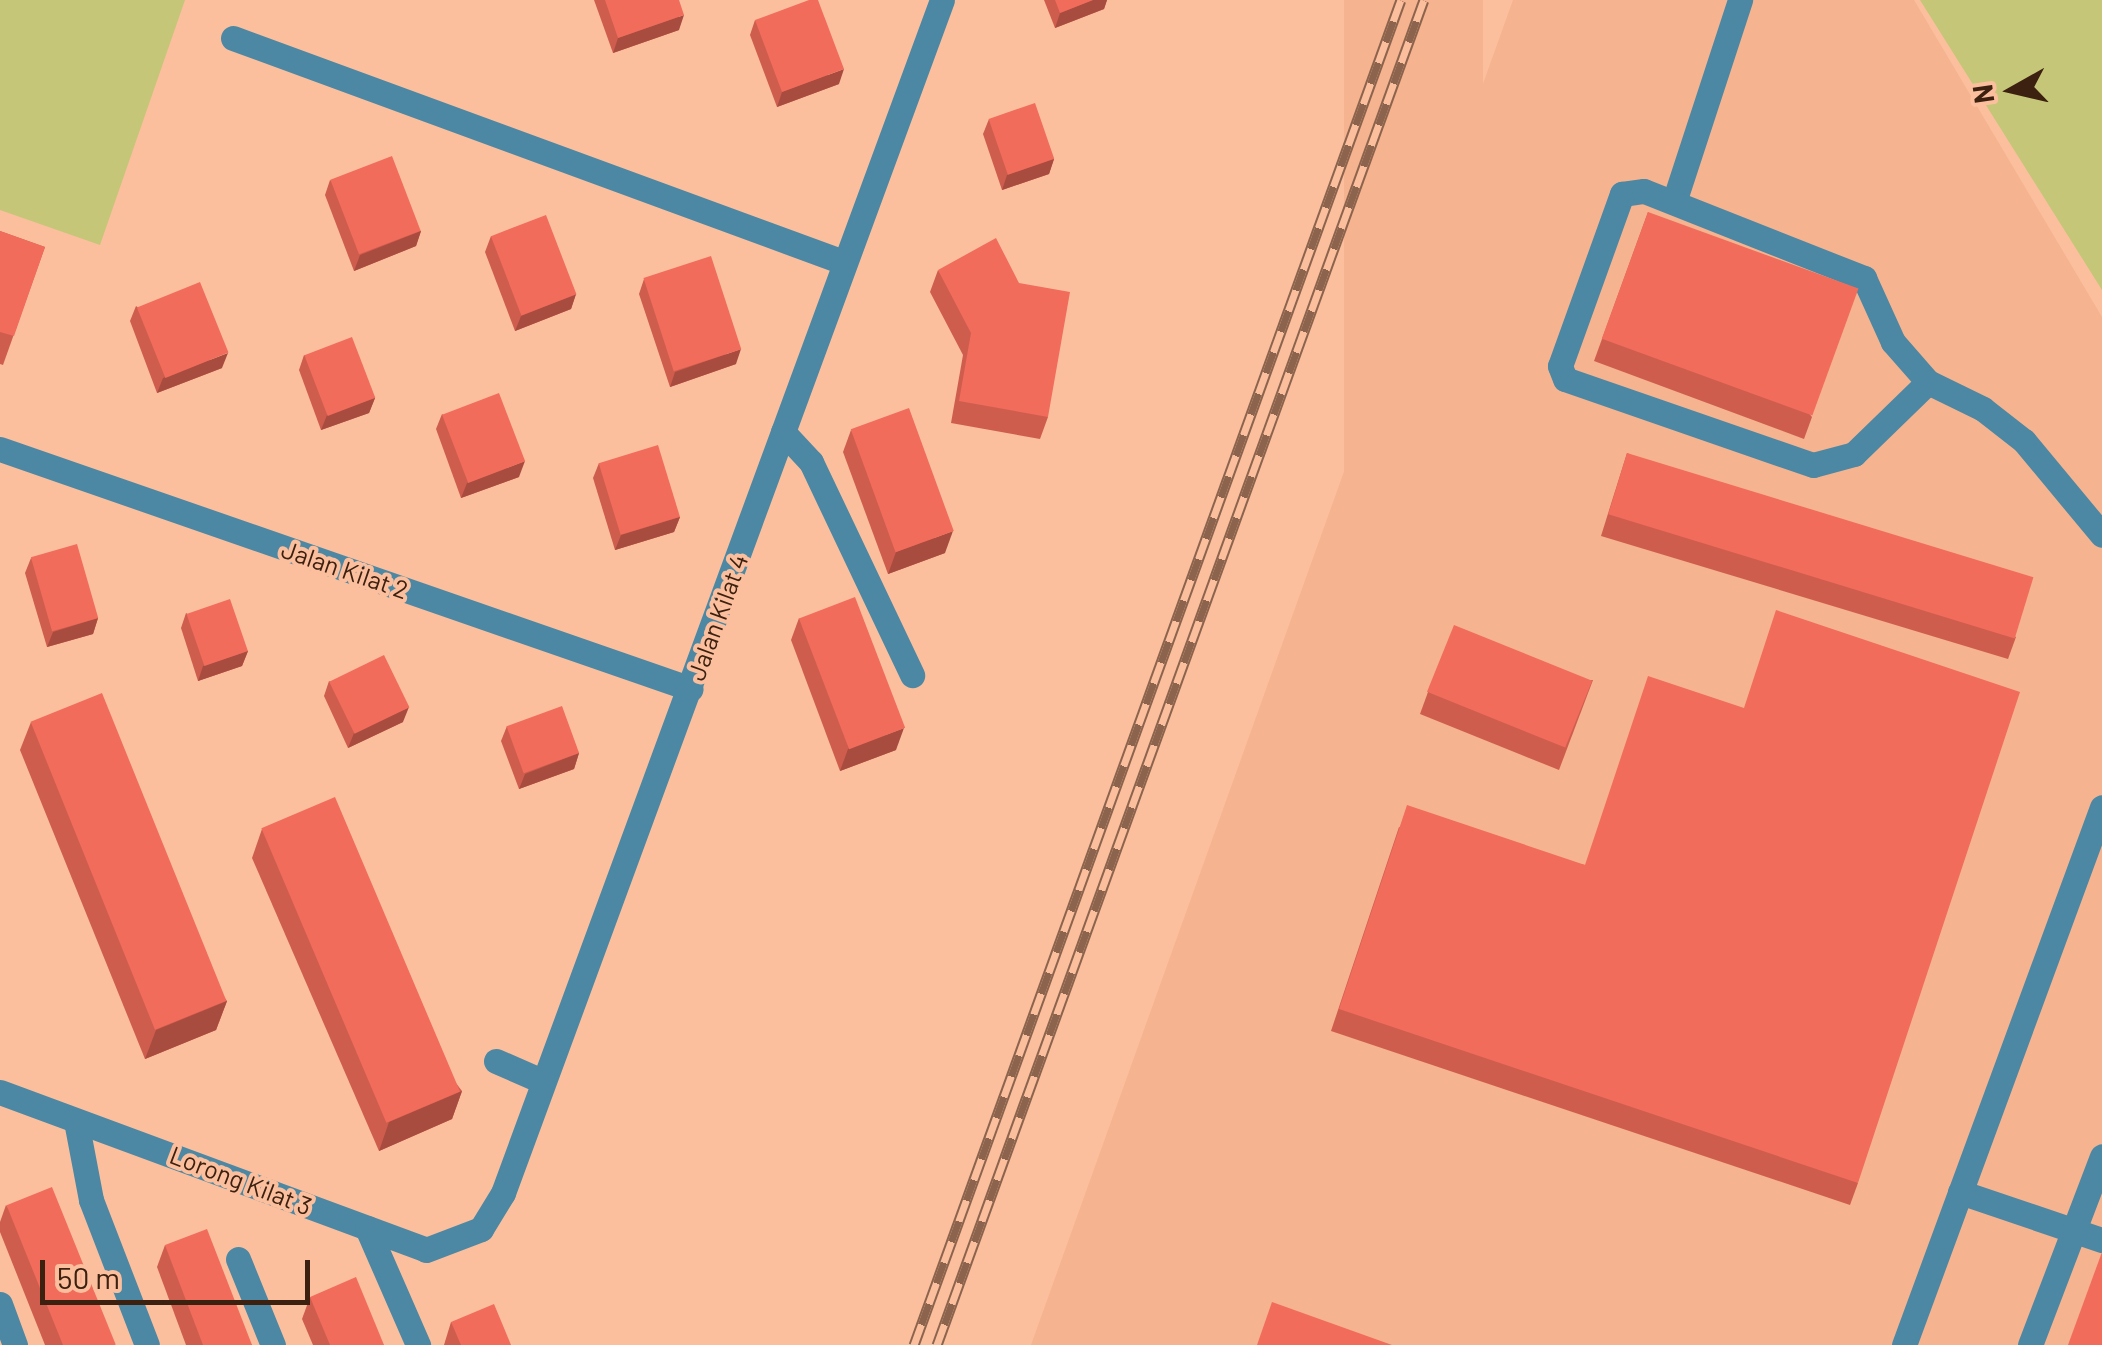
<!DOCTYPE html>
<style>
body{margin:0}
#map{position:relative;width:2102px;height:1345px;overflow:hidden;background:#fbbf9e;font-family:Barlow,sans-serif}
div>[style]{position:absolute}
.built>*{inset:0;background:#f5b390;transform-origin:0 0}
.green>*{inset:0;background:#c5c677}
.minor>*{height:25px;margin:-12.5px;padding:0 12.5px;transform-origin:12.5px;border-radius:12.5px;background:#4c88a3}
.rail>*{height:11px;margin-top:-5.5px;transform-origin:0;background:repeating-linear-gradient(90deg,#fbbf9e 0 22px,#8c634c 0 44px);box-sizing:border-box;border-block:2px solid #8c634c}
.wall>*{inset:0;background:#cf5d4e}
.shaded-wall>*{inset:0;background:#a94c40}
.building>*{inset:0;background:#f16c5b;transform-origin:0 0}
span{translate:-50% -50%;white-space:nowrap;text-align:center;line-height:1.15;-webkit-text-stroke:8px #fbbf9e;paint-order:stroke}
.street-label{font-size:25px;color:#3c2010}
.north{position:absolute;left:1962px;top:40px;width:100px;height:100px;-webkit-text-stroke:8px #fbbf9e;paint-order:stroke;rotate:262deg;font-size:28px;font-weight:700;line-height:40px;text-align:center;color:#3c2010}
.north::after{content:'';display:block;margin:auto;width:35px;height:45px;background:#3c2010;clip-path:polygon(50% 0,100% 100%,50% 72%,0 100%)}
.scale{position:absolute;left:40px;top:1260px;width:270px;height:45px;box-sizing:border-box;border:5px solid #3c2010;border-top:0;padding-left:12px;font-size:30px;line-height:35px;white-space:nowrap;color:#3c2010;-webkit-text-stroke:8px #fbbf9e;paint-order:stroke}
</style>
<div id="map">
<div class="built">
<div style="left:1344px;top:0;width:139px;height:1427px"></div>
<div style="clip-path:polygon(1513px 0,1914px 0,2102px 317px,2102px 1345px,1031px 1345px)"></div>
</div>
<div class="green">
<div style="clip-path:polygon(0 0,185px 0,100px 245px,0 210px)"></div>
<div style="clip-path:polygon(1920px 0,2102px 0,2102px 290px)"></div>
</div>
<div class="minor">
<div style="left:233px;top:38px;width:650px;rotate:20.16deg"></div>
<div style="left:1674px;top:202px;width:213px;rotate:-71.9deg"></div>
<div style="left:1928px;top:382px;width:103px;rotate:135.8deg"></div>
<div style="left:1854px;top:454px;width:42px;rotate:165deg"></div>
<div style="left:1813px;top:465px;width:262px;rotate:-160.9deg"></div>
<div style="left:1565px;top:379px;width:14px;rotate:-111deg"></div>
<div style="left:1560px;top:366px;width:183px;rotate:-70.2deg"></div>
<div style="left:1622px;top:194px;width:22px;rotate:-8deg"></div>
<div style="left:1644px;top:191px;width:237px;rotate:21.6deg"></div>
<div style="left:1864px;top:278px;width:70px;rotate:65.6deg"></div>
<div style="left:1893px;top:342px;width:53px;rotate:48.8deg"></div>
<div style="left:1928px;top:382px;width:61px;rotate:26.1deg"></div>
<div style="left:1983px;top:409px;width:52px;rotate:38deg"></div>
<div style="left:2024px;top:441px;width:122px;rotate:50.3deg"></div>
<div style="left:783px;top:432px;width:41px;rotate:47deg"></div>
<div style="left:811px;top:462px;width:236px;rotate:64.6deg"></div>
<div style="left:0;top:449px;width:731px;rotate:19.15deg"></div>
<div style="left:496px;top:1061px;width:50px;rotate:23.5deg"></div>
<div style="left:0;top:1092px;width:454px;rotate:20.3deg"></div>
<div style="left:426px;top:1250px;width:59px;rotate:-20.9deg"></div>
<div style="left:481px;top:1229px;width:42px;rotate:-58.6deg"></div>
<div style="left:503px;top:1193px;width:1271px;rotate:-69.8deg"></div>
<div style="left:76px;top:1121px;width:80px;rotate:79.2deg"></div>
<div style="left:91px;top:1200px;width:155px;rotate:68.9deg"></div>
<div style="left:1960px;top:1192px;width:150px;rotate:18.7deg"></div>
<div style="left:367px;top:1228px;width:128px;rotate:66.4deg"></div>
<div style="left:238px;top:1259px;width:93px;rotate:67.9deg"></div>
<div style="left:0;top:1304px;width:44px;rotate:69.9deg"></div>
<div style="left:1904px;top:1345px;width:573px;rotate:-69.79deg"></div>
<div style="left:2030px;top:1345px;width:202px;rotate:-69.1deg"></div>
</div>
<div class="rail">
<div style="left:914px;top:1345px;width:1430px;rotate:-70.1deg"></div>
<div style="left:937px;top:1345px;width:1430px;rotate:-70.1deg"></div>
</div>
<div class="wall">
<div style="clip-path:polygon(594px 0,679px 0,679px 30px,613px 53px)"></div>
<div style="clip-path:polygon(1044px 0,1107px 0,1104px 9px,1055px 28px)"></div>
<div style="clip-path:polygon(755px 20px,839px 84px,777px 107px,750px 35px)"></div>
<div style="clip-path:polygon(989px 119px,1054px 159px,1049px 174px,1002px 190px,983px 134px)"></div>
<div style="clip-path:polygon(330px 180px,421px 231px,416px 246px,354px 271px,325px 195px)"></div>
<div style="clip-path:polygon(1648px 212px,1812px 417px,1804px 439px,1594px 361px)"></div>
<div style="clip-path:polygon(0 231px,45px 247px,3px 365px,0 364px)"></div>
<div style="clip-path:polygon(491px 236px,576px 294px,571px 309px,515px 331px,485px 252px)"></div>
<div style="clip-path:polygon(938px 270px,1048px 417px,1040px 439px,951px 423px,963px 355px,930px 292px)"></div>
<div style="clip-path:polygon(644px 279px,736px 364px,670px 387px,639px 294px)"></div>
<div style="clip-path:polygon(136px 306px,222px 368px,157px 393px,130px 321px)"></div>
<div style="clip-path:polygon(304px 355px,375px 398px,369px 413px,321px 430px,299px 370px)"></div>
<div style="clip-path:polygon(442px 414px,519px 477px,461px 498px,436px 429px)"></div>
<div style="clip-path:polygon(851px 430px,945px 553px,888px 574px,843px 452px)"></div>
<div style="clip-path:polygon(1627px 453px,2016px 637px,2008px 659px,1601px 536px)"></div>
<div style="clip-path:polygon(599px 463px,680px 517px,674px 532px,615px 550px,593px 478px)"></div>
<div style="clip-path:polygon(31px 558px,98px 618px,93px 634px,47px 647px,25px 573px)"></div>
<div style="clip-path:polygon(186px 613px,248px 651px,242px 666px,198px 681px,181px 628px)"></div>
<div style="clip-path:polygon(799px 618px,896px 750px,840px 771px,791px 640px)"></div>
<div style="clip-path:polygon(1593px 680px,1559px 770px,1420px 714px,1428px 692px)"></div>
<div style="clip-path:polygon(329px 681px,403px 722px,348px 748px,324px 696px)"></div>
<div style="clip-path:polygon(31px 722px,227px 1001px,216px 1030px,145px 1059px,20px 750px)"></div>
<div style="clip-path:polygon(507px 726px,579px 753px,574px 769px,519px 789px,501px 741px)"></div>
<div style="clip-path:polygon(1399px 827px,1585px 865px,1858px 1183px,1850px 1205px,1331px 1031px)"></div>
<div style="clip-path:polygon(262px 829px,462px 1091px,452px 1119px,379px 1151px,252px 858px)"></div>
<div style="clip-path:polygon(6px 1205px,115px 1345px,45px 1345px,0 1232px,0 1222px)"></div>
<div style="clip-path:polygon(165px 1245px,252px 1345px,186px 1345px,157px 1267px)"></div>
<div style="clip-path:polygon(310px 1297px,384px 1345px,313px 1345px,302px 1319px)"></div>
<div style="clip-path:polygon(451px 1322px,511px 1345px,444px 1345px)"></div>
</div>
<div class="shaded-wall">
<div style="clip-path:polygon(1093px 0,1107px 0,1104px 9px,1055px 28px,1060px 13px)"></div>
<div style="clip-path:polygon(684px 15px,679px 30px,613px 53px,618px 38px)"></div>
<div style="clip-path:polygon(844px 69px,839px 84px,777px 107px,782px 92px)"></div>
<div style="clip-path:polygon(1054px 159px,1049px 174px,1002px 190px,1007px 175px)"></div>
<div style="clip-path:polygon(421px 231px,416px 246px,354px 271px,360px 255px)"></div>
<div style="clip-path:polygon(576px 294px,571px 309px,515px 331px,521px 316px)"></div>
<div style="clip-path:polygon(741px 349px,736px 364px,670px 387px,675px 372px)"></div>
<div style="clip-path:polygon(228px 353px,222px 368px,157px 393px,163px 378px)"></div>
<div style="clip-path:polygon(375px 398px,369px 413px,321px 430px,327px 415px)"></div>
<div style="clip-path:polygon(525px 461px,519px 477px,461px 498px,467px 483px)"></div>
<div style="clip-path:polygon(680px 517px,674px 532px,615px 550px,621px 535px)"></div>
<div style="clip-path:polygon(953px 531px,945px 553px,888px 574px,896px 552px)"></div>
<div style="clip-path:polygon(98px 618px,93px 634px,47px 647px,53px 632px)"></div>
<div style="clip-path:polygon(248px 651px,242px 666px,198px 681px,203px 666px)"></div>
<div style="clip-path:polygon(409px 707px,403px 722px,348px 748px,354px 733px)"></div>
<div style="clip-path:polygon(904px 728px,896px 750px,840px 771px,848px 749px)"></div>
<div style="clip-path:polygon(579px 753px,574px 769px,519px 789px,525px 774px)"></div>
<div style="clip-path:polygon(227px 1001px,216px 1030px,145px 1059px,156px 1030px)"></div>
<div style="clip-path:polygon(462px 1091px,452px 1119px,379px 1151px,389px 1122px)"></div>
</div>
<div class="building">
<div style="clip-path:polygon(605px 0,679px 0,684px 15px,618px 38px)"></div>
<div style="clip-path:polygon(809px 0,818px 0,844px 69px,782px 92px,755px 20px)"></div>
<div style="clip-path:polygon(1055px 0,1093px 0,1060px 13px)"></div>
<div style="left:1035px;top:103px;width:59px;height:49px;rotate:71deg"></div>
<div style="left:392px;top:156px;width:80px;height:66px;rotate:69deg"></div>
<div style="left:1648px;top:212px;width:224px;height:135px;rotate:20deg"></div>
<div style="left:546px;top:215px;width:85px;height:59px;rotate:69deg"></div>
<div style="clip-path:polygon(0 231px,45px 247px,14px 336px,0 332px)"></div>
<div style="clip-path:polygon(996px 238px,1019px 283px,1070px 292px,1048px 417px,959px 401px,971px 333px,938px 270px)"></div>
<div style="left:711px;top:256px;width:98px;height:71px;rotate:72deg"></div>
<div style="left:200px;top:282px;width:76px;height:68px;rotate:68deg"></div>
<div style="left:352px;top:337px;width:65px;height:51px;rotate:69deg"></div>
<div style="left:499px;top:393px;width:73px;height:61px;rotate:69deg"></div>
<div style="left:909px;top:408px;width:131px;height:62px;rotate:70deg"></div>
<div style="left:658px;top:445px;width:75px;height:62px;rotate:73deg"></div>
<div style="left:1627px;top:453px;width:425px;height:64px;rotate:17deg"></div>
<div style="left:77px;top:544px;width:77px;height:48px;rotate:74deg"></div>
<div style="left:855px;top:597px;width:140px;height:60px;rotate:69deg"></div>
<div style="left:230px;top:599px;width:55px;height:46px;rotate:71deg"></div>
<div style="clip-path:polygon(1776px 610px,2020px 692px,1858px 1183px,1339px 1009px,1407px 805px,1585px 865px,1648px 676px,1744px 708px)"></div>
<div style="left:1454px;top:625px;width:149px;height:72px;rotate:22deg"></div>
<div style="left:384px;top:655px;width:58px;height:61px;rotate:64deg"></div>
<div style="left:102px;top:693px;width:332px;height:77px;rotate:68deg"></div>
<div style="left:562px;top:706px;width:50px;height:59px;rotate:70deg"></div>
<div style="left:335px;top:797px;width:320px;height:80px;rotate:67deg"></div>
<div style="left:52px;top:1187px;width:170px;height:49px;rotate:68deg"></div>
<div style="clip-path:polygon(207px 1229px,252px 1345px,203px 1345px,165px 1245px)"></div>
<div style="clip-path:polygon(2102px 1252px,2102px 1345px,2068px 1345px)"></div>
<div style="clip-path:polygon(356px 1277px,384px 1345px,330px 1345px,310px 1297px)"></div>
<div style="clip-path:polygon(1272px 1302px,1392px 1345px,1257px 1345px)"></div>
<div style="clip-path:polygon(494px 1304px,511px 1345px,461px 1345px,451px 1322px)"></div>
</div>
<div class="street-label">
<span style="left:345px;top:569px;rotate:19deg">Jalan Kilat 2</span>
<span style="left:717px;top:617px;rotate:-70deg">Jalan Kilat 4</span>
<span style="left:241px;top:1180px;rotate:21deg">Lorong Kilat 3</span>
</div>
<div class="north">N</div>
<div class="scale">50 m</div>
</div>
